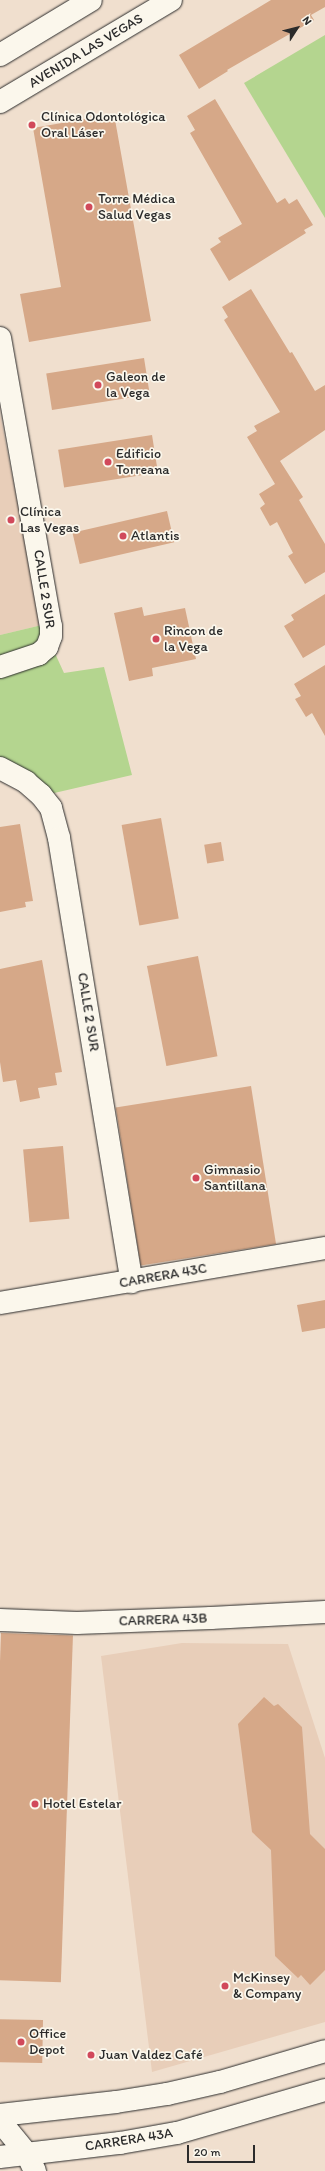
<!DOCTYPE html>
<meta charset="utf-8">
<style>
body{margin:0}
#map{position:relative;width:325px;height:2171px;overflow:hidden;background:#f0dfce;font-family:Itim,sans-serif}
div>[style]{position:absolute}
.built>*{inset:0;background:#e8ceb9}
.green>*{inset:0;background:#b4d58f}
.building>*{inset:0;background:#d6a888;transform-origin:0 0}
.roads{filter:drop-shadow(0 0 1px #2b2b2b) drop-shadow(0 0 1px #2b2b2b)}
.street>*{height:22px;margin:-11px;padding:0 11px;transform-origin:11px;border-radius:11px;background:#fbf7ec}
.secondary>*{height:22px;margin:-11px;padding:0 11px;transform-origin:11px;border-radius:11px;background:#fbf7ec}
.primary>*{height:22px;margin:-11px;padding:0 11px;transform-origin:11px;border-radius:11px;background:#fbf7ec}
.dots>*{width:11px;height:11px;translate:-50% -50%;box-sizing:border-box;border:2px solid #fbf7ec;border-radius:50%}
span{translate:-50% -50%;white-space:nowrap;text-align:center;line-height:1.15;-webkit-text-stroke:3.5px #fbf7ec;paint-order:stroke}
.street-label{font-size:14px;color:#2b2b2b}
.poi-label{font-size:14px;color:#2b2b2b}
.left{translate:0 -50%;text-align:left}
.north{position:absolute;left:277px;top:8px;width:40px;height:40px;-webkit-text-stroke:3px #fbf7ec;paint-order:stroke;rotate:54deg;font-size:11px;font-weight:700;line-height:16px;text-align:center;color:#2b2b2b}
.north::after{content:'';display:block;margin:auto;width:14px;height:18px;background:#2b2b2b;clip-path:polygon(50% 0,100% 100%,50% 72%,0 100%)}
.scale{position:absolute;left:187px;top:2145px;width:68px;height:18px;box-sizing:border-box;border:2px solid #2b2b2b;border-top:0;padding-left:5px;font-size:12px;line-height:14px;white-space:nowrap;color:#2b2b2b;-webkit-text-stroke:3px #fbf7ec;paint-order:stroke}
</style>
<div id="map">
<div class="built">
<div style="clip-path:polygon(0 415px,42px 625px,0 635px)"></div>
<div style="clip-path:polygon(182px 1643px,288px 1644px,325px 1758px,325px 2022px,152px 2072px,101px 1656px)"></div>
</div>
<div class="green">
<div style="clip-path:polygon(325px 35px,325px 218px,244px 83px)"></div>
<div style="clip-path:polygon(42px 625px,64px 673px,104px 667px,132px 775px,50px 794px,0 779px,0 635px)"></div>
</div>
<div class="building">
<div style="clip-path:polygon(271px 0,325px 0,325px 7px,311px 15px,314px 20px,227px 70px,228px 71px,199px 89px,179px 55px)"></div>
<div style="clip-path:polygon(215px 99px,277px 203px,285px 198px,289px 204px,297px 199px,313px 225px,304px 230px,306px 233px,229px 281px,210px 249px,221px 242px,218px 238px,242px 224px,190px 133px,195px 130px,187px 116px)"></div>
<div style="clip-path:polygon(114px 114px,151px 321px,29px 342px,20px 294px,61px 287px,33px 128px)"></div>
<div style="clip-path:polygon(251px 289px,290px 353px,292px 352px,315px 391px,325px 385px,325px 430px,280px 461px,303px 497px,299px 500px,325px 544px,325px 572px,305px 584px,288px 556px,293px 553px,277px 522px,270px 526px,260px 508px,265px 504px,259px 494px,275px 484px,247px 437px,257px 431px,254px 426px,280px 412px,224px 320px,228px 317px,222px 307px)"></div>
<div style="left:144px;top:358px;width:37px;height:99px;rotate:81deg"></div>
<div style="left:152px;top:435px;width:38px;height:95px;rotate:81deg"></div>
<div style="left:167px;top:511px;width:32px;height:97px;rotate:77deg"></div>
<div style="clip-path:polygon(325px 594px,325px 645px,303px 658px,284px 626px,294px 620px,291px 615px)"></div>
<div style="clip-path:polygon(142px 607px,144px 616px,185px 608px,196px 659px,152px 668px,153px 676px,129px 681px,114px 613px)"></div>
<div style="clip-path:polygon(325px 665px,325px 736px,312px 713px,306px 717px,295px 699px,301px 696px,294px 684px)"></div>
<div style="left:161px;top:818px;width:102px;height:40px;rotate:80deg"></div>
<div style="clip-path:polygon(20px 824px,33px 901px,25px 902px,26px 907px,0 912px,0 827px)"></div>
<div style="left:221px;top:842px;width:19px;height:17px;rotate:81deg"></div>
<div style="left:198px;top:956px;width:102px;height:52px;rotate:79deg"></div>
<div style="clip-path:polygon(42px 960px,62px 1072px,55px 1073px,57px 1085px,38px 1088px,40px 1098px,20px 1102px,16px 1080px,3px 1082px,0 1062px,0 969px)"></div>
<div style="left:251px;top:1086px;width:160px;height:137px;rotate:81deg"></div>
<div style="left:63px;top:1146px;width:73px;height:40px;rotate:85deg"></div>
<div style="clip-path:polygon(325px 1300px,325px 1328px,302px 1332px,297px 1305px)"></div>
<div style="left:1px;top:1633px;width:72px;height:347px;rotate:2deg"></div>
<div style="clip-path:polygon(264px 1697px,274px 1706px,278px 1704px,302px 1727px,310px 1834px,325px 1849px,325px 1970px,310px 1985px,301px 1975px,298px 1978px,275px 1956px,271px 1850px,252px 1832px,238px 1724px)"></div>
<div style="left:43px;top:2020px;width:43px;height:43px;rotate:91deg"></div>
</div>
<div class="roads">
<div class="street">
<div style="left:0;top:338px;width:292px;rotate:80deg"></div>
<div style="left:51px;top:626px;width:10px;rotate:90deg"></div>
<div style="left:51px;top:636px;width:12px;rotate:110deg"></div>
<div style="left:47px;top:647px;width:11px;rotate:139deg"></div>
<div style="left:39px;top:654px;width:41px;rotate:161.6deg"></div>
<div style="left:0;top:768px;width:30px;rotate:28deg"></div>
<div style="left:26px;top:782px;width:20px;rotate:41deg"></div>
<div style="left:41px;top:795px;width:16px;rotate:52deg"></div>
<div style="left:51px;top:808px;width:31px;rotate:75deg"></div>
<div style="left:59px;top:838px;width:450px;rotate:80.7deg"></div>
<div style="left:0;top:1620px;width:77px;rotate:2.2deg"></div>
<div style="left:77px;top:1623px;width:134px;rotate:-2.1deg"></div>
<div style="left:211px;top:1618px;width:114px;rotate:-3deg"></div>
<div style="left:0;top:2121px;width:43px;rotate:50.7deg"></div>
<div style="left:27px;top:2154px;width:19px;rotate:65deg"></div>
</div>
<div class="secondary">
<div style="left:0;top:1303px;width:330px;rotate:-9.6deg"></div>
</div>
<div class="primary">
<div style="left:0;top:55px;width:106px;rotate:-31.1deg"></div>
<div style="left:0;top:102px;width:199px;rotate:-30.8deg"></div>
<div style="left:0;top:2115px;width:117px;rotate:-6.4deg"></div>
<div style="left:116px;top:2102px;width:52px;rotate:-8.9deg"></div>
<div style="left:167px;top:2094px;width:54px;rotate:-12.8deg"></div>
<div style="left:220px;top:2082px;width:109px;rotate:-16.4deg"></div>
<div style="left:0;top:2157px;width:121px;rotate:-6.7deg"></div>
<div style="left:120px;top:2143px;width:58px;rotate:-10deg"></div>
<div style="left:177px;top:2133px;width:154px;rotate:-16.2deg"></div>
</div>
</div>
<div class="dots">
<div style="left:32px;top:125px;background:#d1495b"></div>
<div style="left:89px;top:207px;background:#d1495b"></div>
<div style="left:98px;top:385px;background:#d1495b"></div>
<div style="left:108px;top:462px;background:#d1495b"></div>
<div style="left:11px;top:520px;background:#d1495b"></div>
<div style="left:123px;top:536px;background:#d1495b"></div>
<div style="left:156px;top:639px;background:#d1495b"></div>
<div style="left:196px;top:1178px;background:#d1495b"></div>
<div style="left:35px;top:1804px;background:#d1495b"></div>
<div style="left:225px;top:1986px;background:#d1495b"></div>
<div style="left:21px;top:2042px;background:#d1495b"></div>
<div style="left:91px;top:2055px;background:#d1495b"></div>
</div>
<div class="street-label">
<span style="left:86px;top:51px;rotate:-31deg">AVENIDA LAS VEGAS</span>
<span style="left:44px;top:589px;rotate:81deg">CALLE 2 SUR</span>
<span style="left:88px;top:1012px;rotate:81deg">CALLE 2 SUR</span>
<span style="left:163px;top:1276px;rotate:-10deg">CARRERA 43C</span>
<span style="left:163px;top:1620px;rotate:-2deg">CARRERA 43B</span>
<span style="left:129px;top:2140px;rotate:-9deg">CARRERA 43A</span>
</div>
<div class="poi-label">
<span class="left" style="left:41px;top:125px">Clínica Odontológica<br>Oral Láser</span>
<span class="left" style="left:98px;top:207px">Torre Médica<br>Salud Vegas</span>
<span class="left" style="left:106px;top:385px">Galeon de<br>la Vega</span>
<span class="left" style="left:116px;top:462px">Edificio<br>Torreana</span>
<span class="left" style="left:20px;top:520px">Clínica<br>Las Vegas</span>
<span class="left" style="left:131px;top:536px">Atlantis</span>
<span class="left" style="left:164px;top:639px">Rincon de<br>la Vega</span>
<span class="left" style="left:204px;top:1178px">Gimnasio<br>Santillana</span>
<span class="left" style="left:43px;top:1804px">Hotel Estelar</span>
<span class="left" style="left:233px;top:1986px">McKinsey<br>&amp; Company</span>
<span class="left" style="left:29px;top:2042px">Office<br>Depot</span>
<span class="left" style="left:99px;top:2055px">Juan Valdez Café</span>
</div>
<div class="north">N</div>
<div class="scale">20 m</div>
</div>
